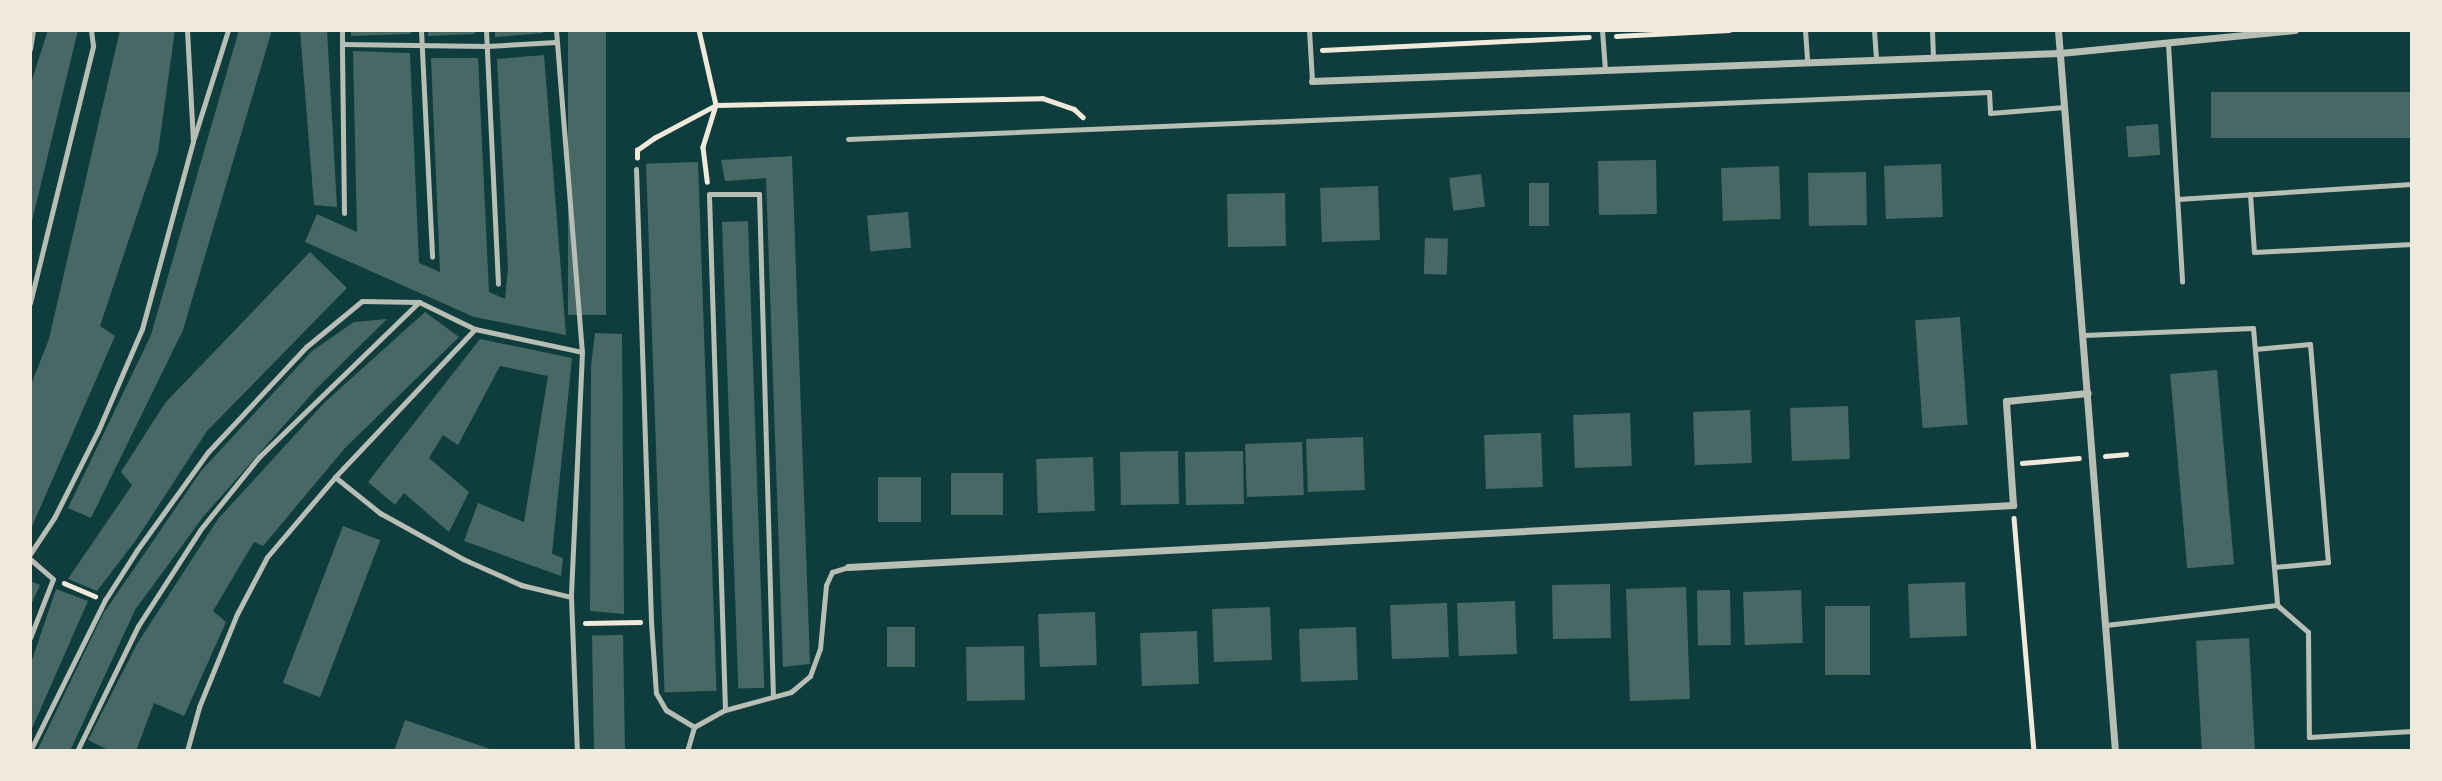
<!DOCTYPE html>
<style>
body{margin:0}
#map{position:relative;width:2442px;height:781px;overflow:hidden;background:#0f3d3e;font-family:Manrope,sans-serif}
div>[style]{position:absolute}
.building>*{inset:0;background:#486865;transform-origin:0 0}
.path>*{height:4.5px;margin:-2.25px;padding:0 2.25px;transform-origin:2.25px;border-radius:2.25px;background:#f1e9da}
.service>*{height:5px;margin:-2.5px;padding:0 2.5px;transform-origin:2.5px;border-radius:2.5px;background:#b8beb3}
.minor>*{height:7px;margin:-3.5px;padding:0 3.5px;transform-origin:3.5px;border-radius:3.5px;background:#b8beb3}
span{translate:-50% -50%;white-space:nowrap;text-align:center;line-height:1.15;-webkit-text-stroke:7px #f1e9da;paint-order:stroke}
.frame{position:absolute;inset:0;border:32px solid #f1e9da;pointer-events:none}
</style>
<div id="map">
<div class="building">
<div style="clip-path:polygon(48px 30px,78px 30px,31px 225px,30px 86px)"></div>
<div style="clip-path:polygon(120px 30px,175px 30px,158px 152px,100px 326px,115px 336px,30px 531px,30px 387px,49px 339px)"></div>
<div style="clip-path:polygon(239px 30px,272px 30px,183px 330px,91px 518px,68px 508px,151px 335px)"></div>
<div style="clip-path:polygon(300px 30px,327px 30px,337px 207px,314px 205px)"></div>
<div style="clip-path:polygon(351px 30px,411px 30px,411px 34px,351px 36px)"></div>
<div style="clip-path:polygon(428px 30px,475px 30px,475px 34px,428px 36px)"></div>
<div style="clip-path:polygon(495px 30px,543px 30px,543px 33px,495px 37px)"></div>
<div style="left:568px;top:30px;width:38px;height:285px"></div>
<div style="clip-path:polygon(353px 51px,410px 53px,419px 263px,440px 272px,431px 58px,478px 58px,489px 292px,505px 299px,508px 268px,497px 59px,544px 55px,566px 335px,474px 317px,305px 242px,317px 214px,357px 232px)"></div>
<div style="left:2412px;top:92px;width:46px;height:201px;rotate:90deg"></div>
<div style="left:2158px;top:124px;width:31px;height:32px;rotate:86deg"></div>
<div style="clip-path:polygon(792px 156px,810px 664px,783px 667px,766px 178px,725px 181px,721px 160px)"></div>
<div style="left:1656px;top:160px;width:54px;height:58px;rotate:89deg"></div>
<div style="left:698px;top:162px;width:529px;height:52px;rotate:88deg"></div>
<div style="left:1941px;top:164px;width:53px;height:57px;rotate:88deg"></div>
<div style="left:1779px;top:166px;width:53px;height:58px;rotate:88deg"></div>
<div style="left:1866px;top:172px;width:53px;height:58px;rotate:89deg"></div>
<div style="left:1481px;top:174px;width:33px;height:32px;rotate:83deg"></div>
<div style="left:1529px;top:183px;width:20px;height:43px"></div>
<div style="left:1378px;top:186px;width:54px;height:58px;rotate:88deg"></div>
<div style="left:1285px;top:193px;width:53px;height:58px;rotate:89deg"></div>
<div style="left:908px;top:212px;width:36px;height:41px;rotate:85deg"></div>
<div style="left:748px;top:221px;width:467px;height:26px;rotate:88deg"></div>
<div style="left:1425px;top:238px;width:23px;height:36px;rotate:2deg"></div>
<div style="clip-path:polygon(310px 252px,347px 288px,207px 431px,136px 540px,97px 591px,68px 579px,132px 485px,121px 472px,165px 403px)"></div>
<div style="clip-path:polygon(425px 312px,459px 337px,345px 448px,263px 546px,254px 542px,213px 611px,226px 622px,184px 716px,154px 703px,136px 751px,110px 751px,88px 740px,137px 644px,218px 519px,325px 402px)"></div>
<div style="left:1960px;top:317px;width:108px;height:45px;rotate:86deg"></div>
<div style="clip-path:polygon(387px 319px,317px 388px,203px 517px,135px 610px,70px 751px,37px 751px,103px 614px,201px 471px,312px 351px,354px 322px)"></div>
<div style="clip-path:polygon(595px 333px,622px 334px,624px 614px,590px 611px,591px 366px)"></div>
<div style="clip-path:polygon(480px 339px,572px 358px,552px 554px,563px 558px,561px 576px,464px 541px,478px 503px,524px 522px,548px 376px,500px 366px,458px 445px,443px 435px,429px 458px,469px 492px,449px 532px,404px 493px,395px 505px,368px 482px)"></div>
<div style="left:2217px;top:370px;width:195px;height:47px;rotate:85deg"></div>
<div style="left:1848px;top:406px;width:53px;height:58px;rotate:88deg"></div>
<div style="left:1750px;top:410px;width:53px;height:57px;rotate:88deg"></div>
<div style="left:1630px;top:413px;width:53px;height:57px;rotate:88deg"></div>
<div style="left:1541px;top:433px;width:54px;height:57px;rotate:88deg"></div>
<div style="left:1363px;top:437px;width:53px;height:57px;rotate:88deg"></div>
<div style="left:1302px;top:442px;width:53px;height:57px;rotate:88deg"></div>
<div style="left:1178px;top:451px;width:53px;height:58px;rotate:89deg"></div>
<div style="left:1243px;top:451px;width:53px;height:58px;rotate:89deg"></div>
<div style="left:1093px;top:457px;width:54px;height:57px;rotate:88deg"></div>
<div style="left:951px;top:473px;width:52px;height:42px"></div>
<div style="left:921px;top:477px;width:45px;height:43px;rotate:90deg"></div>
<div style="left:343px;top:526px;width:40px;height:168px;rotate:21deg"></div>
<div style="clip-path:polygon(30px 581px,40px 585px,30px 607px)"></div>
<div style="left:1965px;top:582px;width:54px;height:57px;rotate:88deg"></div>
<div style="left:1610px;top:584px;width:54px;height:58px;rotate:89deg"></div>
<div style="left:1686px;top:587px;width:112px;height:60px;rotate:88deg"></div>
<div style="clip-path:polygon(56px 589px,88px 601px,30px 733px,30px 666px)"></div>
<div style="left:1730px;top:590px;width:55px;height:33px;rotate:89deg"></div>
<div style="left:1801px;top:590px;width:53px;height:58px;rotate:88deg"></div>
<div style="left:1515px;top:601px;width:53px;height:58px;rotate:88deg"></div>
<div style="left:1447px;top:603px;width:54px;height:57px;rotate:88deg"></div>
<div style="left:1825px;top:606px;width:45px;height:69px"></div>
<div style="left:1270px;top:607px;width:53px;height:58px;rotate:88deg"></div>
<div style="left:1095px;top:612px;width:53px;height:57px;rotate:88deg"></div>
<div style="left:887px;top:627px;width:28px;height:40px"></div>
<div style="left:1356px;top:627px;width:53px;height:57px;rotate:88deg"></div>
<div style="left:1197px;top:631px;width:53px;height:57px;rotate:88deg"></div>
<div style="left:623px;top:635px;width:116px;height:31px;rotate:89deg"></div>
<div style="left:2249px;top:638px;width:113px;height:53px;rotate:87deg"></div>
<div style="left:1024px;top:646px;width:54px;height:58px;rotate:89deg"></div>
<div style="clip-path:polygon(405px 720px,496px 751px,394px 751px)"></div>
</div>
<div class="path">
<div style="left:699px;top:30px;width:77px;rotate:77.2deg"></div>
<div style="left:716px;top:105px;width:44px;rotate:107.2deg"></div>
<div style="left:703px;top:147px;width:35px;rotate:83deg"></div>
<div style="left:1616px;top:36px;width:113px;rotate:-3deg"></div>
<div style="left:1322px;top:50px;width:267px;rotate:-2.8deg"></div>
<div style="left:637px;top:158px;width:8px;rotate:-90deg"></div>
<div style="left:637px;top:150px;width:21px;rotate:-35deg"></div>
<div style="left:654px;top:138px;width:70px;rotate:-28deg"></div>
<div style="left:716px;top:105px;width:326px;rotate:-1.2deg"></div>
<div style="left:1042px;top:98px;width:34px;rotate:19deg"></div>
<div style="left:1074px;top:109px;width:12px;rotate:42deg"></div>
<div style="left:2105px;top:456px;width:21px;rotate:-5deg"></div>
<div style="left:2022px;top:463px;width:57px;rotate:-5deg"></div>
<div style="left:2014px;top:518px;width:234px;rotate:85.1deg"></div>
<div style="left:64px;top:583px;width:34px;rotate:23deg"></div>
<div style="left:585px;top:623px;width:55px;rotate:-1deg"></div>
</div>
<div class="service">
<div style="left:342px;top:30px;width:14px;rotate:90deg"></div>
<div style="left:421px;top:30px;width:227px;rotate:87.2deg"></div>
<div style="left:486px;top:30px;width:254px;rotate:87.3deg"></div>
<div style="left:556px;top:30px;width:323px;rotate:85.4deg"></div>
<div style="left:582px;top:352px;width:245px;rotate:92.6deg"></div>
<div style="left:571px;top:597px;width:154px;rotate:87.8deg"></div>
<div style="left:1309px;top:30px;width:51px;rotate:86.6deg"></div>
<div style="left:1602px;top:30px;width:40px;rotate:85.7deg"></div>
<div style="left:1805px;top:30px;width:32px;rotate:86deg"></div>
<div style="left:1874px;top:30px;width:30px;rotate:86deg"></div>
<div style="left:1932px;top:30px;width:27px;rotate:88deg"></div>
<div style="left:2168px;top:44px;width:238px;rotate:86.6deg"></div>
<div style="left:30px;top:49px;width:19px;rotate:-81deg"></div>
<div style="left:194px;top:138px;width:113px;rotate:-72.5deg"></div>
<div style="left:848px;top:139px;width:1142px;rotate:-2.36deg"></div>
<div style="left:1989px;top:92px;width:21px;rotate:87deg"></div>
<div style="left:1990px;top:113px;width:74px;rotate:-4.6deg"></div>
<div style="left:636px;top:169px;width:453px;rotate:88.1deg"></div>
<div style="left:651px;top:622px;width:71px;rotate:86deg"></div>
<div style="left:656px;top:693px;width:20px;rotate:60deg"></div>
<div style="left:666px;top:710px;width:33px;rotate:31deg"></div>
<div style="left:694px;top:727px;width:25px;rotate:106deg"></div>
<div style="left:2250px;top:194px;width:58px;rotate:86.1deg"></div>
<div style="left:2254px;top:252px;width:158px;rotate:-2.9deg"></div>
<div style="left:2178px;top:199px;width:234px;rotate:-3.7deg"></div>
<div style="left:344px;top:213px;width:169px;rotate:-90.7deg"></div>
<div style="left:342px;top:44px;width:145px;rotate:0.8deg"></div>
<div style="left:487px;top:46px;width:69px;rotate:-3.3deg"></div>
<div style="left:30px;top:303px;width:265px;rotate:-76.2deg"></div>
<div style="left:93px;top:46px;width:16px;rotate:-97deg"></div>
<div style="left:2084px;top:335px;width:169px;rotate:-2.4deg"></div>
<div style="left:2253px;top:328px;width:278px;rotate:85deg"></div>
<div style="left:2255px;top:349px;width:55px;rotate:-5.2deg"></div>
<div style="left:2310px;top:344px;width:219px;rotate:85.3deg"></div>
<div style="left:2328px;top:562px;width:54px;rotate:174.7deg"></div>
<div style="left:335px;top:477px;width:58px;rotate:38.7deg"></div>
<div style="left:380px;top:513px;width:95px;rotate:29deg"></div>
<div style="left:463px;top:559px;width:64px;rotate:24.1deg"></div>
<div style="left:521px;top:585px;width:51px;rotate:13.5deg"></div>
<div style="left:30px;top:554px;width:43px;rotate:-56.3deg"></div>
<div style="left:54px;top:518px;width:97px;rotate:-63.2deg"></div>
<div style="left:98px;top:431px;width:111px;rotate:-66.7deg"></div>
<div style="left:142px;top:329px;width:195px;rotate:-74.8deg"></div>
<div style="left:193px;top:141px;width:111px;rotate:-93.1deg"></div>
<div style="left:30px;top:559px;width:30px;rotate:41deg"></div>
<div style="left:53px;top:579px;width:63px;rotate:111.3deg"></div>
<div style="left:2106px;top:625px;width:172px;rotate:-6.7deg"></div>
<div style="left:2277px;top:605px;width:41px;rotate:41.1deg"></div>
<div style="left:2308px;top:632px;width:105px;rotate:89.5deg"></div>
<div style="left:2309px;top:737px;width:103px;rotate:-3.3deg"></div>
<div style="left:725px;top:710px;width:516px;rotate:-91.78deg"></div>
<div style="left:709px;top:194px;width:50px"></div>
<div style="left:759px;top:194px;width:503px;rotate:88.41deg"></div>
<div style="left:694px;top:727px;width:35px;rotate:-29deg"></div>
<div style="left:725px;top:710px;width:68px;rotate:-15.3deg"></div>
<div style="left:791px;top:692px;width:25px;rotate:-40deg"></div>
<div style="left:810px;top:676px;width:29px;rotate:-70deg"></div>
<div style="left:820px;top:649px;width:64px;rotate:-84.6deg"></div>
<div style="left:826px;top:585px;width:14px;rotate:-65deg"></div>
<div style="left:832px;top:572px;width:17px;rotate:-17deg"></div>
<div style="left:30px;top:751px;width:169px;rotate:-63.6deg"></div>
<div style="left:105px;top:600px;width:59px;rotate:-57.4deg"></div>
<div style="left:137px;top:550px;width:121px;rotate:-54.1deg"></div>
<div style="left:208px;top:452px;width:144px;rotate:-47deg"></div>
<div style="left:306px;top:347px;width:72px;rotate:-39.4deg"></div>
<div style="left:362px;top:301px;width:57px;rotate:1deg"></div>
<div style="left:419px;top:302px;width:62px;rotate:25.7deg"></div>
<div style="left:77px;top:751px;width:139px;rotate:-64deg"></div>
<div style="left:138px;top:626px;width:114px;rotate:-57.1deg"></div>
<div style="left:200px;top:530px;width:94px;rotate:-51.1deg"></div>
<div style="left:259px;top:457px;width:223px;rotate:-44.1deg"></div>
<div style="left:187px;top:751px;width:46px;rotate:-74.7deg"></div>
<div style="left:199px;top:707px;width:100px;rotate:-67.8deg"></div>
<div style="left:237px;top:614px;width:64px;rotate:-62.2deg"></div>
<div style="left:267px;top:557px;width:105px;rotate:-49.6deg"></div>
<div style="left:335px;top:477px;width:204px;rotate:-46.6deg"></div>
<div style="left:475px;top:329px;width:109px;rotate:12.1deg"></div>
</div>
<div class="minor">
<div style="left:2058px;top:30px;width:723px;rotate:85.48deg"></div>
<div style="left:1312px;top:81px;width:749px;rotate:-2.14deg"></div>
<div style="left:2060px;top:53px;width:236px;rotate:-5.6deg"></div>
<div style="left:848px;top:567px;width:1167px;rotate:-3.05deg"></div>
<div style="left:2013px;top:505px;width:104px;rotate:-93.9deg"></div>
<div style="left:2006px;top:401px;width:82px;rotate:-5.6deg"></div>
</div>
<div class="frame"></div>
</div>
